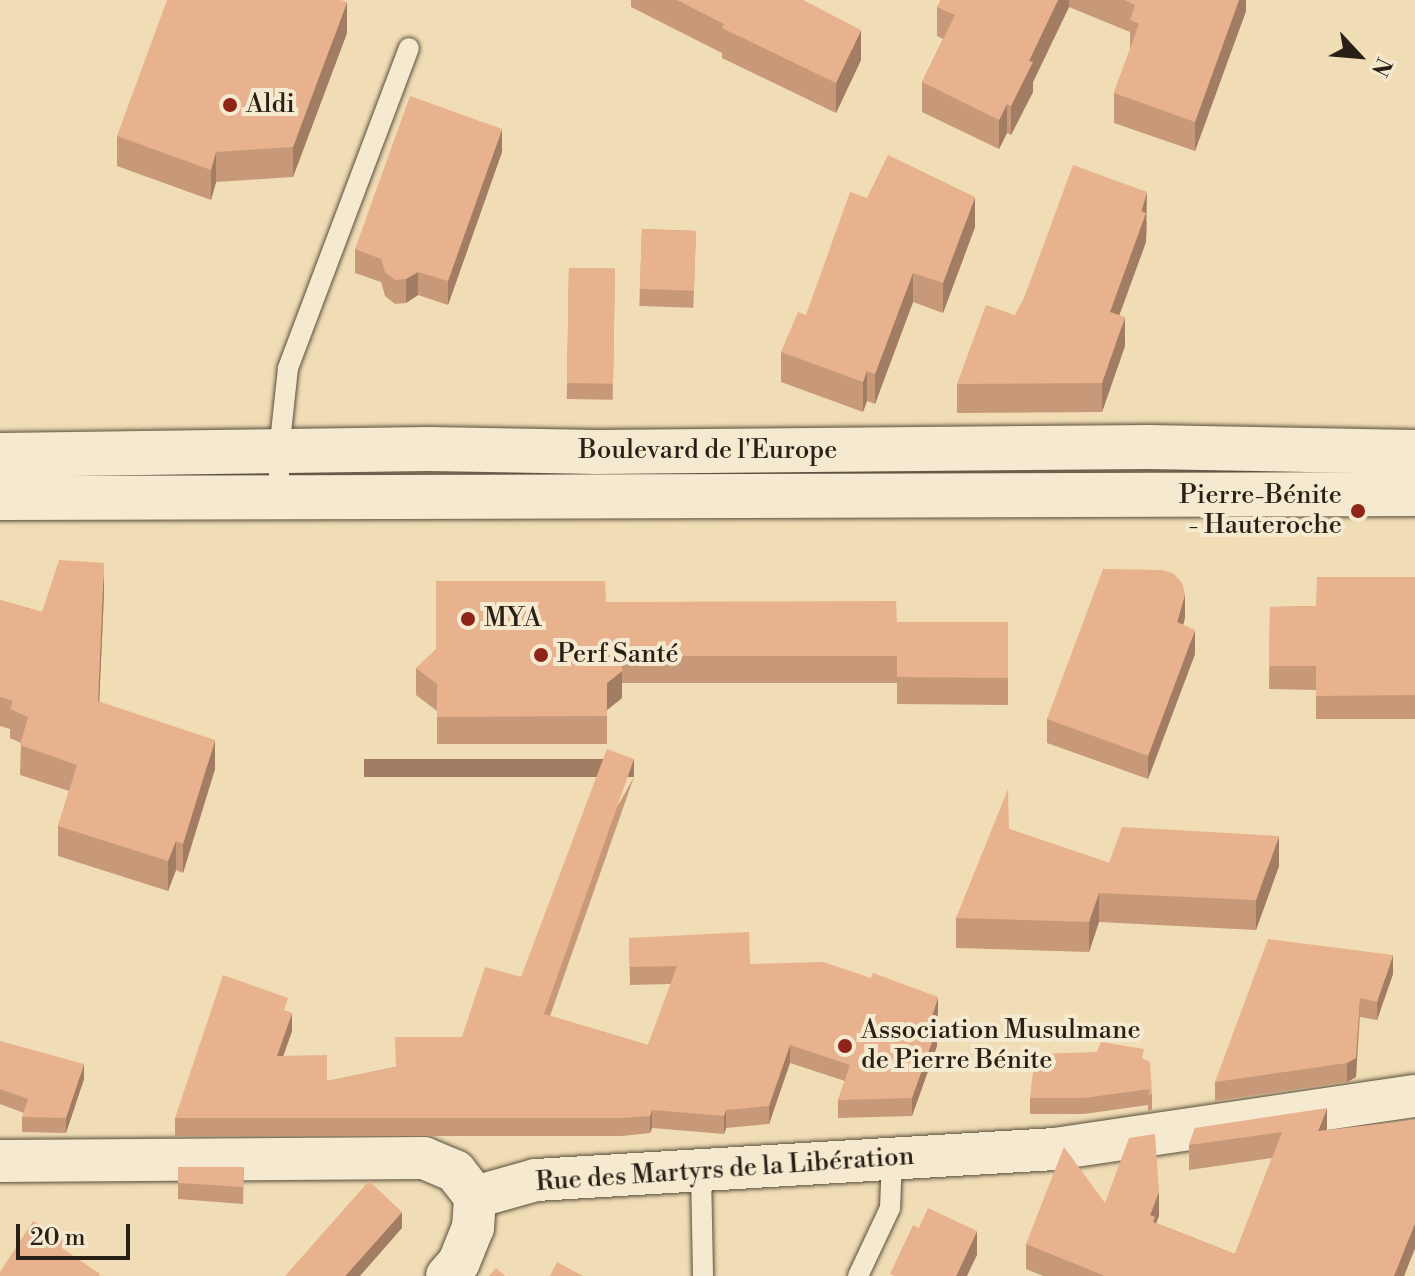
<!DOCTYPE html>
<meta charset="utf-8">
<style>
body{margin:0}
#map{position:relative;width:1415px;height:1276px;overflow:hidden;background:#f0ddb5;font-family:"Libre Bodoni",serif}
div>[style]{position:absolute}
.roads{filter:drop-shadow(0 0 2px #5a4e3e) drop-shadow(0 0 2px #5a4e3e)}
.lane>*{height:20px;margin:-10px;padding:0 10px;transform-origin:10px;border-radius:10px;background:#f5e9cf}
.street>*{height:42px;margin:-21px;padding:0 21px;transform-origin:21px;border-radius:21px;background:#f5e9cf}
.secondary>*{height:44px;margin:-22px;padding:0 22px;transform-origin:22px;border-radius:22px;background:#f5e9cf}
.wall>*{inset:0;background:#c79979;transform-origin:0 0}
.shaded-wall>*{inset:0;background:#a27d63;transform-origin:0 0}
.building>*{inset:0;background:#e7b28d;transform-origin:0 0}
.dots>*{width:22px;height:22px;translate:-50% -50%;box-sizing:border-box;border:4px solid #f5e9cf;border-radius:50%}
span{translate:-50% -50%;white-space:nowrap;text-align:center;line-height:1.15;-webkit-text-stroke:8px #f5e9cf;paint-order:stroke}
.poi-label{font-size:26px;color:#281f17}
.left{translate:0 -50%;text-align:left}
.right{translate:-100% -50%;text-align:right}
.street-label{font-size:26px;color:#281f17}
.north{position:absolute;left:1319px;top:16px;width:80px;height:80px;-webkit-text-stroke:6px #f5e9cf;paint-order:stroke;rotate:116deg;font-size:22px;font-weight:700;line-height:32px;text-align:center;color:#281f17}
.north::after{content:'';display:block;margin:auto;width:28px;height:36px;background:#281f17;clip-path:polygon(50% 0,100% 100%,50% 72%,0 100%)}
.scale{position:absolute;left:16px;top:1224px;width:114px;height:36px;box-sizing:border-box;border:4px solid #281f17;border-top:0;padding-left:10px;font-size:24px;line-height:28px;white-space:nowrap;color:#281f17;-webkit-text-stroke:6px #f5e9cf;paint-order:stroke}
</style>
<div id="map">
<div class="roads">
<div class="lane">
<div style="left:279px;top:497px;width:46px;rotate:-90deg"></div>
<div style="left:279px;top:451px;width:83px;rotate:-83.8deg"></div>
<div style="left:288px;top:368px;width:342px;rotate:-69.3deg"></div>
<div style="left:701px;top:1170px;width:106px;rotate:88.9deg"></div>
<div style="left:858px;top:1276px;width:75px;rotate:-64.8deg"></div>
<div style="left:890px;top:1208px;width:49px;rotate:-87.7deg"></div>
</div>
<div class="street">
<div style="left:0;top:1161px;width:424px;rotate:-0.4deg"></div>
<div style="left:424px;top:1158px;width:34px;rotate:23deg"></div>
<div style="left:455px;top:1171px;width:33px;rotate:52deg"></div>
<div style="left:475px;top:1197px;width:63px;rotate:-15.6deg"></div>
<div style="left:536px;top:1180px;width:520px;rotate:-3.42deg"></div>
<div style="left:1055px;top:1149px;width:364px;rotate:-8.4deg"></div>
<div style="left:447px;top:1276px;width:18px;rotate:-49deg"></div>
<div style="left:459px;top:1262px;width:37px;rotate:-68deg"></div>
<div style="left:473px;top:1228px;width:31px;rotate:-86deg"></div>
</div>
<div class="secondary">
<div style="left:0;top:455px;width:428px;rotate:-0.8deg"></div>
<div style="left:428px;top:449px;width:169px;rotate:1deg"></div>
<div style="left:597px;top:452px;width:552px;rotate:-0.52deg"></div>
<div style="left:1149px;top:447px;width:266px;rotate:1.1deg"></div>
<div style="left:0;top:498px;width:1415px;rotate:-0.16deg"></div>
</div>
</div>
<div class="wall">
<div style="clip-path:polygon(631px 0,803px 0,861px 60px,836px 113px,722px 58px,722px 53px,631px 7px)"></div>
<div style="clip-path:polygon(941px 0,1246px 0,1246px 11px,1195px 151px,1114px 123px,1114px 93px,1130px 49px,1130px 32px,1069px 7px,1033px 82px,1033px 92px,1011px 135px,1007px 133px,999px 149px,922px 112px,922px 82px,943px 39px,937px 36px,937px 7px)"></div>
<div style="clip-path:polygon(347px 33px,293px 177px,216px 182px,211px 200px,117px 166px,117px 136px)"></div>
<div style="clip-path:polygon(502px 152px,448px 305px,418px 295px,406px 303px,395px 304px,385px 296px,381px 282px,355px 273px,355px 249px)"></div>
<div style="clip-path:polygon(867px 198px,975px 227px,943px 313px,913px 302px,875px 404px,867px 401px,863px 412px,781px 382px,781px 352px,806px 315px)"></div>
<div style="clip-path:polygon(1147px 221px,1146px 242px,1119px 315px,1125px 346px,1102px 412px,957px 413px,957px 384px,1015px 315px)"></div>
<div style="left:642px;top:229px;width:54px;height:77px;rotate:2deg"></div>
<div style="left:569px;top:268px;width:46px;height:131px;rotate:1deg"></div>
<div style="clip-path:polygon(1415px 577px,1415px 719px,1316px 719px,1316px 690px,1269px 689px,1270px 607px,1316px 606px)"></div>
<div style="clip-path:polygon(104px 593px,99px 701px,215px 769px,183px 873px,176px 870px,168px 891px,58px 856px,58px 826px,69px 791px,20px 775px,21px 743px,10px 738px,10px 729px,0 726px,0 600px,42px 612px)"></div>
<div style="clip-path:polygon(606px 602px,897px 622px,1008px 622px,1008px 705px,897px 704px,897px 683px,622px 683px,622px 698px,607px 710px,607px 744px,437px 744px,437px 711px,416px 695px,416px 668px)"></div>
<div style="clip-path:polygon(1185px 618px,1183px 625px,1195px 654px,1148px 779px,1047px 743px,1047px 719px)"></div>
<div style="clip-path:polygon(634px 777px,550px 1016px,648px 1045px,671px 984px,630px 985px,629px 938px,750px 964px,938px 1014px,934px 1027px,937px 1046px,912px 1116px,838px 1118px,838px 1100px,845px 1081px,790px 1063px,769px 1124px,726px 1128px,724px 1134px,652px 1128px,650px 1133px,622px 1136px,175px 1136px,175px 1118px,288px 1011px,292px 1031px,283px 1056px,327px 1081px,395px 1067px,462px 1037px,521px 977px)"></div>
<div style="clip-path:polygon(1009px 829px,1109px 863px,1279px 866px,1256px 930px,1099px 922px,1089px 952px,956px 948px,956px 918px)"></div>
<div style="clip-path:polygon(1393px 974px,1377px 1020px,1360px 1017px,1356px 1077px,1347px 1082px,1215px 1101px,1215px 1082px)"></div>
<div style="clip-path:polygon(0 1041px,84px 1079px,66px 1133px,22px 1132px,22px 1117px,24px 1113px,0 1104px)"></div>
<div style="clip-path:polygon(1144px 1059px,1152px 1094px,1152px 1110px,1148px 1111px,1148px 1105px,1084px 1114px,1030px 1114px,1030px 1098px)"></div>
<div style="clip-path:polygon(1195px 1128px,1327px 1130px,1415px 1248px,1404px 1276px,1043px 1276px,1026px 1269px,1026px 1244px,1105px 1203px,1159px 1216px,1156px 1223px,1235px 1254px,1272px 1158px,1189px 1170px,1189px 1145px)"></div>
<div style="clip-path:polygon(178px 1167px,244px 1167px,243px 1204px,178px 1199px)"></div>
</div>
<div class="shaded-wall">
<div style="clip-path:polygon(1058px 0,1069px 0,1069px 7px,1033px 82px,1033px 92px,1011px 135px,1011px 106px,1029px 61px)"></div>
<div style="clip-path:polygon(1239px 0,1246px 0,1246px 11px,1195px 151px,1195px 122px)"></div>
<div style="clip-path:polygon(347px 2px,347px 33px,293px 177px,293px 147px)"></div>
<div style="clip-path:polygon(861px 30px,861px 60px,836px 113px,836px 83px)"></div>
<div style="clip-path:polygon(1007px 104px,1007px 133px,999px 149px,999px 120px)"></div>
<div style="clip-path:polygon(502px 129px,502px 152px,448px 305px,448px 281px)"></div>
<div style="clip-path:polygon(216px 152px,216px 182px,211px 200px,211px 170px)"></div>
<div style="clip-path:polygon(1147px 192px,1146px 242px,1110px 341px,1110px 312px)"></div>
<div style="clip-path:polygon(975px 197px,975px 227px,943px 313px,943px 283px)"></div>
<div style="clip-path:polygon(418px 272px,418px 295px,406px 303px,406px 279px)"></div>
<div style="clip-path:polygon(913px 273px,913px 302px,875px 404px,875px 374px)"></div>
<div style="clip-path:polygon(1125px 317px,1125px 346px,1102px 412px,1102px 383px)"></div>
<div style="clip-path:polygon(867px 371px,867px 401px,863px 412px,863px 382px)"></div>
<div style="clip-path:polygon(104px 563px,104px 593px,98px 730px,98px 701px)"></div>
<div style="clip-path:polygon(1185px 594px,1185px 618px,1177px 646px,1177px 622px)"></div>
<div style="clip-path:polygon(1195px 630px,1195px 654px,1148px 779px,1148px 756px)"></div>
<div style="clip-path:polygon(622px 671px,622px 698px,607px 710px,607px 744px,607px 683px)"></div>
<div style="clip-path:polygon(215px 740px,215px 769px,183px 873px,183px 844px)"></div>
<div style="left:634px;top:759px;width:18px;height:270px;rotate:90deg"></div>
<div style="clip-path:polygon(1279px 836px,1279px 866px,1256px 930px,1256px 900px)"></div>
<div style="clip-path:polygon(176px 841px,176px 870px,168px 891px,168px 861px)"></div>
<div style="clip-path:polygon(1099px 893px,1099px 922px,1089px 952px,1089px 922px)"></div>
<div style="clip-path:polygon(1393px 955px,1393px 974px,1377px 1020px,1377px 1002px)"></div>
<div style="clip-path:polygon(938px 997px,938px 1014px,929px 1043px,929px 1026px)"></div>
<div style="clip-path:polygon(1360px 998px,1356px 1077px,1347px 1082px,1347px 1063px)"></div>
<div style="clip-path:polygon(292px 1013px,292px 1031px,277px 1074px,277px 1056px)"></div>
<div style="clip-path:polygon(937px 1028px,937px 1046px,912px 1116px,912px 1098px)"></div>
<div style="clip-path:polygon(790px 1045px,790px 1063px,769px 1124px,769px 1106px)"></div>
<div style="clip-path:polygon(84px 1064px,84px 1079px,66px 1133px,66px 1118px)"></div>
<div style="clip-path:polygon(1327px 1108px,1327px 1133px,1318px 1131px)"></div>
<div style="clip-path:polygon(652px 1110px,652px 1128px,650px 1133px,650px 1116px)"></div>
<div style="clip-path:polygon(726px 1110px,726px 1128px,724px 1134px,724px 1116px)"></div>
<div style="clip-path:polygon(1159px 1191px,1159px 1216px,1155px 1226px,1150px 1215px)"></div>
<div style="clip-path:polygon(402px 1212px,402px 1228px,360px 1276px,345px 1276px)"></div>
<div style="clip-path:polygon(1415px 1223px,1415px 1248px,1404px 1276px,1394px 1276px)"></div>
<div style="clip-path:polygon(977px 1231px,977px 1255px,967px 1276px,956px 1276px)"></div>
</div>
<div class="building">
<div style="clip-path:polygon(167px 0,341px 0,347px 2px,293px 147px,216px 152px,211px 170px,117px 136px)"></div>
<div style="clip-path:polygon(677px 0,803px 0,861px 30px,836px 83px,722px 28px,724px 24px)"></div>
<div style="clip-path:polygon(941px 0,1058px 0,1029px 61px,1033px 62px,1011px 106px,1007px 104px,999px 120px,922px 82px,955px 15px,937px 7px)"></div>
<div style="clip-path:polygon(1124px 0,1239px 0,1195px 122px,1114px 93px,1139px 24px,1130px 20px,1135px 5px)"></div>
<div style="clip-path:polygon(410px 96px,502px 129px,448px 281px,418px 272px,406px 279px,395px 280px,385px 272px,381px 259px,355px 249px)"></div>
<div style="clip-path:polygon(888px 155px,975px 197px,943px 283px,913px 273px,875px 374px,867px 371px,863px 382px,781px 352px,798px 312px,806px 315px,850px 192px,867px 198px)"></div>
<div style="clip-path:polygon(1073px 165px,1147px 192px,1141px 211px,1146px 213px,1110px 312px,1125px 317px,1102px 383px,957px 384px,986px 305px,1015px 315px,1024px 298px)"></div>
<div style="left:642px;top:229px;width:54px;height:60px;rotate:2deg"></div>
<div style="left:569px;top:268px;width:46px;height:115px;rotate:1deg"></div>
<div style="clip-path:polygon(59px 560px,104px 563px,98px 701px,215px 740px,183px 844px,176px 841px,168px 861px,58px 826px,77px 765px,20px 745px,28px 717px,10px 709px,13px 701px,0 697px,0 600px,42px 612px)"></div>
<div style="clip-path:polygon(1103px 569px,1163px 570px,1174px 574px,1182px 583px,1185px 594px,1177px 622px,1195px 630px,1148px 756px,1047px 719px)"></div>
<div style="clip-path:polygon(1317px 577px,1415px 577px,1415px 695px,1316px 696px,1316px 666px,1269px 666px,1270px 607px,1316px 606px)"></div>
<div style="clip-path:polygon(436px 581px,605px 581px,606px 602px,896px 601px,897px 622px,1008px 622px,1008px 678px,897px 677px,897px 656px,621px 656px,622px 671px,607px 683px,607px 716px,437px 717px,437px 684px,416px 668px,436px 649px)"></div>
<div style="clip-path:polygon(607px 749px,634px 759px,544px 1014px,648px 1045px,677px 966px,630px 967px,629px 938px,749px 932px,750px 964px,823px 962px,871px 978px,873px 973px,938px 997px,929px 1026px,937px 1028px,912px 1098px,838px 1100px,850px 1065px,790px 1045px,769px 1106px,726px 1110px,724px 1116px,652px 1110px,650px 1116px,622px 1118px,175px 1118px,223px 975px,288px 998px,284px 1010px,292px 1013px,277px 1056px,327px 1055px,327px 1081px,396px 1067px,395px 1037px,462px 1037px,485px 967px,521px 977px)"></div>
<div style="clip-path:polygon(1008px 789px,1009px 829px,1109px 863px,1122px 827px,1279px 836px,1256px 900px,1099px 893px,1089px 922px,956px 918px)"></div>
<div style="clip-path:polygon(1268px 939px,1393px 955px,1377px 1002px,1360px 998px,1356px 1058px,1347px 1063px,1215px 1082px)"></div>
<div style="clip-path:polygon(0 1041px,84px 1064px,66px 1118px,22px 1117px,28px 1099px,0 1089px)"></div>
<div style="clip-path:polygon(1101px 1042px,1144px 1049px,1142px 1058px,1150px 1062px,1152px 1094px,1148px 1095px,1150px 1089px,1084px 1098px,1030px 1098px,1035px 1054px,1097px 1052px)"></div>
<div style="clip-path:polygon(1327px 1108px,1318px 1131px,1415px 1120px,1415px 1223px,1394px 1276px,1105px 1276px,1026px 1244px,1064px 1147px,1105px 1203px,1129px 1138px,1155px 1134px,1159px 1191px,1150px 1215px,1155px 1217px,1153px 1222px,1235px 1254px,1282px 1132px,1189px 1145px,1195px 1128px)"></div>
<div style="clip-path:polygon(178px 1167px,244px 1167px,243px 1187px,178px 1183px)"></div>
<div style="clip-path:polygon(369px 1181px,402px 1212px,345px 1276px,285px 1276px)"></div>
<div style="clip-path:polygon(928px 1208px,977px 1231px,956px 1276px,895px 1276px,890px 1274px,913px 1225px,919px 1228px)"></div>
<div style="clip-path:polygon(33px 1221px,65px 1242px,62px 1248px,100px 1274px,99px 1276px,0 1276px,0 1272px)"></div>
<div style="clip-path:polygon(557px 1262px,583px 1276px,550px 1276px)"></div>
<div style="clip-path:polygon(496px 1268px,505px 1276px,489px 1276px)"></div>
</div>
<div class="dots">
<div style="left:230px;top:105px;background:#8f2418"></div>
<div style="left:1358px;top:511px;background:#8f2418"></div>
<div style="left:468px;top:619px;background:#8f2418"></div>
<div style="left:541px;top:655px;background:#8f2418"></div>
<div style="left:845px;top:1046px;background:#8f2418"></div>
</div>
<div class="poi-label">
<span class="left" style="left:246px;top:105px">Aldi</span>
<span class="right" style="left:1342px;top:511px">Pierre-Bénite<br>- Hauteroche</span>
<span class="left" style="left:484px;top:619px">MYA</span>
<span class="left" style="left:557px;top:655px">Perf Santé</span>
<span class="left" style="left:861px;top:1046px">Association Musulmane<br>de Pierre Bénite</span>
</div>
<div class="street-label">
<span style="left:708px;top:451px">Boulevard de l'Europe</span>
<span style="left:725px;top:1170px;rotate:-4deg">Rue des Martyrs de la Libération</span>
</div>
<div class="north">N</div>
<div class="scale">20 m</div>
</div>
